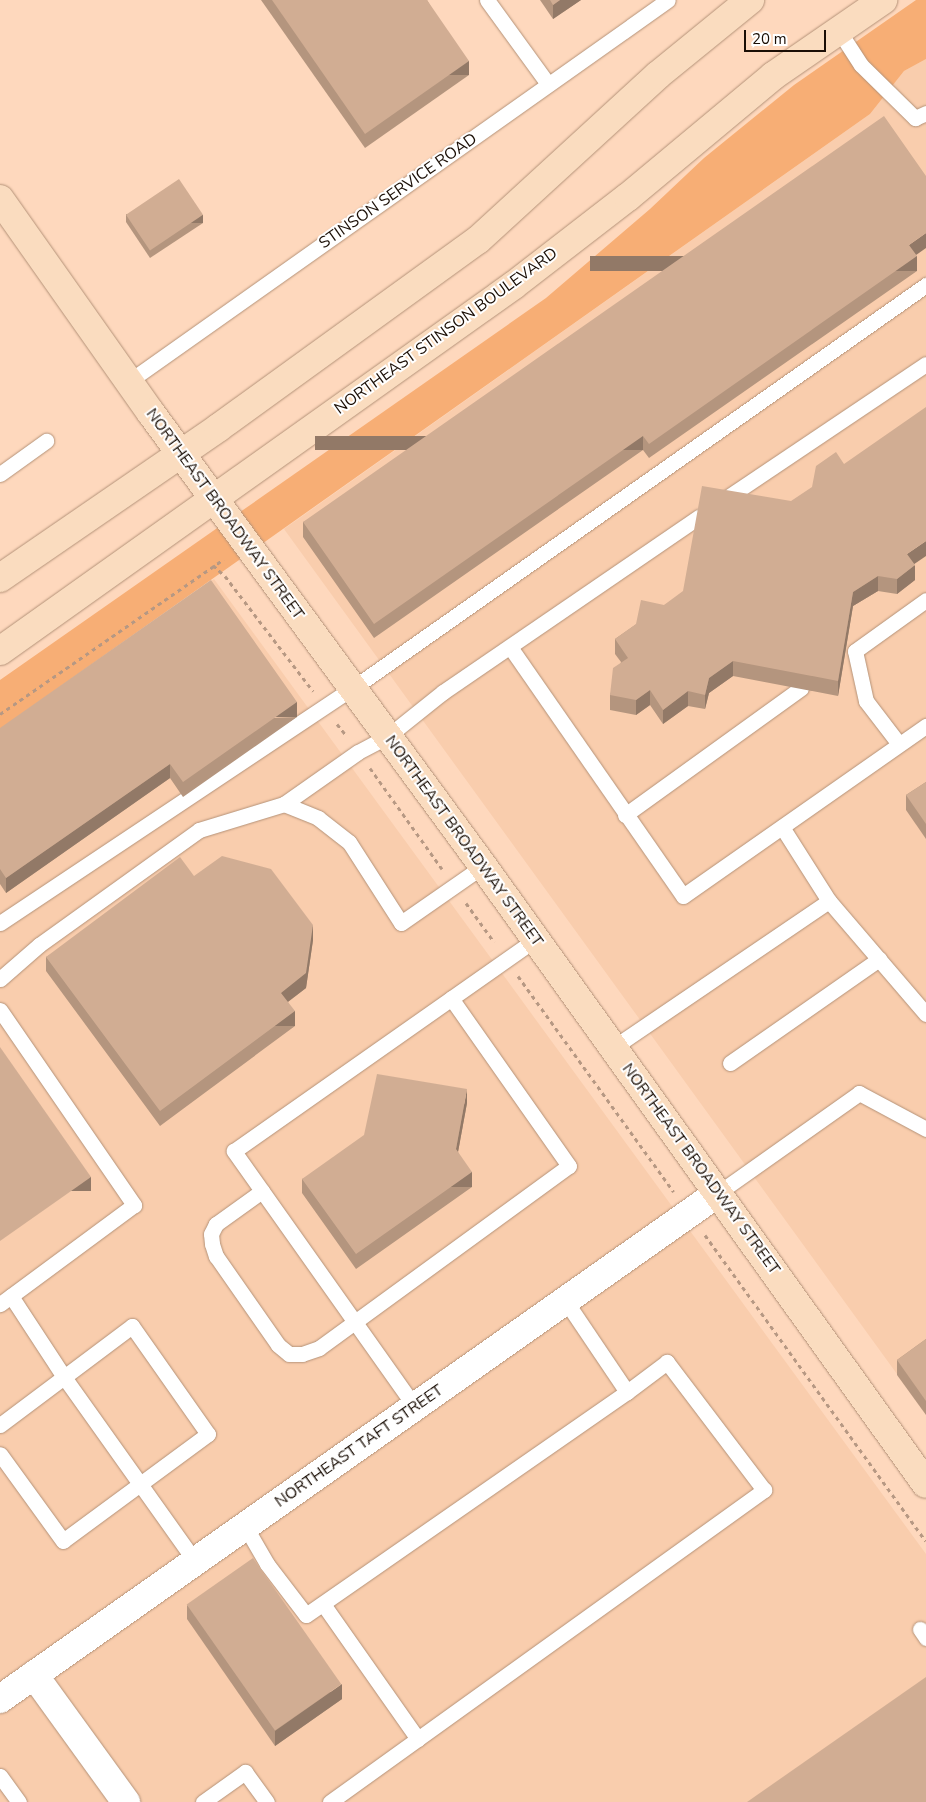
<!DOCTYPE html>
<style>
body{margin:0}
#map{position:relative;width:926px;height:1802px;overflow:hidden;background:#fed8bd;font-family:"Nunito Sans",sans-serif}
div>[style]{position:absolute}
.built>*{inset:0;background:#f9cdad}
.green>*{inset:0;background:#f7ae75}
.path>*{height:3px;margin-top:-1.5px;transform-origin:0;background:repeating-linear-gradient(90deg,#b69883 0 4px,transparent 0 8px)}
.roads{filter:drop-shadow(0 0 1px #b49278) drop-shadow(0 0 1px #b49278)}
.service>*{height:15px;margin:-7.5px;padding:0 7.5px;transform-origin:7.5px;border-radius:7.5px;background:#fff}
.minor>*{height:28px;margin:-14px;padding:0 14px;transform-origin:14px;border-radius:14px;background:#fff}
.secondary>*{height:28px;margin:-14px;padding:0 14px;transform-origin:14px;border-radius:14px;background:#fadcbf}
.wall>*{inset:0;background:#b4957e}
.shaded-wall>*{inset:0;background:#927967;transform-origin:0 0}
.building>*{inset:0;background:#d1ad93;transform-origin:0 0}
span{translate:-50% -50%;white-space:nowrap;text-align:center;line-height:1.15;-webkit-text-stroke:4px #fff;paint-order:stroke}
.street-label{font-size:16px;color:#1a0e05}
.scale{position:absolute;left:744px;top:30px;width:82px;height:22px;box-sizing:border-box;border:2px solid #1a0e05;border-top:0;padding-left:6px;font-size:15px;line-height:18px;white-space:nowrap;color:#1a0e05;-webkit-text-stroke:4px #fff;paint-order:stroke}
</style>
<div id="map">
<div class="built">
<div style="clip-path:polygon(926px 59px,926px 1414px,284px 529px,870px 114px,904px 71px)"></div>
<div style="clip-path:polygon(214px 579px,926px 1554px,926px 1802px,0 1802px,0 729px)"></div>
</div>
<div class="green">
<div style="clip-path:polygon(916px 0,926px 0,926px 59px,904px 71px,870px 114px,0 729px,0 680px,546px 298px,650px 209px,704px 158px,794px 85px)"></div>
</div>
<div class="path">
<div style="left:213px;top:565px;width:16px;rotate:43deg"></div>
<div style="left:225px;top:576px;width:145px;rotate:52.6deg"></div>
<div style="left:0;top:714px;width:272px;rotate:-34.7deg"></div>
<div style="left:337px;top:724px;width:14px;rotate:51deg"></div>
<div style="left:370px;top:768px;width:124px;rotate:54.5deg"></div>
<div style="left:466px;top:903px;width:48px;rotate:54.3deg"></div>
<div style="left:518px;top:976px;width:266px;rotate:54.2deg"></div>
<div style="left:705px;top:1235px;width:377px;rotate:54.2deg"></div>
</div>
<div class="roads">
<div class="service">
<div style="left:487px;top:0;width:104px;rotate:54deg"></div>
<div style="left:839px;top:31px;width:40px;rotate:57.1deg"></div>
<div style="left:861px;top:65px;width:76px;rotate:44.5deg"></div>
<div style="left:915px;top:118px;width:12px;rotate:-24deg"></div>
<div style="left:128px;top:382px;width:661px;rotate:-35.28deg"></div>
<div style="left:0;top:474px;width:57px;rotate:-35.7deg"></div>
<div style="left:719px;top:503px;width:249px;rotate:-33.9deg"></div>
<div style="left:510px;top:647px;width:303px;rotate:55.2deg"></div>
<div style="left:683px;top:896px;width:297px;rotate:-35deg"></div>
<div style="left:899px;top:744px;width:54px;rotate:-127.5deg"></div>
<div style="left:866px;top:701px;width:51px;rotate:-102.4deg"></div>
<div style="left:855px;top:651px;width:87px;rotate:-35.7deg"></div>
<div style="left:284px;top:804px;width:37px;rotate:22deg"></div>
<div style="left:318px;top:818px;width:39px;rotate:38deg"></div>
<div style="left:349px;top:842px;width:96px;rotate:57.3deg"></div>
<div style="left:401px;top:923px;width:100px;rotate:-34.8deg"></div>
<div style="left:625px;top:815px;width:217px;rotate:-35.8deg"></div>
<div style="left:782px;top:827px;width:88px;rotate:57.6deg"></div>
<div style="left:0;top:923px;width:424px;rotate:-33.7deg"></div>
<div style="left:353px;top:688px;width:701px;rotate:-35.12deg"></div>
<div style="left:0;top:979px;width:52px;rotate:-41.1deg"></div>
<div style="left:39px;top:945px;width:197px;rotate:-35.7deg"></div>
<div style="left:199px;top:830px;width:89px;rotate:-17deg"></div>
<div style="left:284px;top:804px;width:90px;rotate:-35.1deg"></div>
<div style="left:358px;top:752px;width:34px;rotate:-28deg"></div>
<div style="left:388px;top:736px;width:70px;rotate:-38.7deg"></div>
<div style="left:443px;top:692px;width:310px;rotate:-34.4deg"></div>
<div style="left:0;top:1010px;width:237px;rotate:55.5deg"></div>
<div style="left:134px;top:1205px;width:167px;rotate:143.5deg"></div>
<div style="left:614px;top:1047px;width:260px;rotate:-34.2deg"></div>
<div style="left:829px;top:901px;width:149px;rotate:49.4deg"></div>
<div style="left:730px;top:1063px;width:182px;rotate:-34.9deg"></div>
<div style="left:262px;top:1191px;width:57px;rotate:144.3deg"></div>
<div style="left:216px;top:1224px;width:11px;rotate:117deg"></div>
<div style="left:211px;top:1234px;width:10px;rotate:84deg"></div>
<div style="left:212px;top:1244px;width:13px;rotate:72deg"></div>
<div style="left:216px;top:1256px;width:108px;rotate:55.1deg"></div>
<div style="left:278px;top:1345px;width:14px;rotate:39deg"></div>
<div style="left:289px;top:1354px;width:13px"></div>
<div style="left:302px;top:1354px;width:18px;rotate:-19deg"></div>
<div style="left:319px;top:1348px;width:309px;rotate:-36.1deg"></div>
<div style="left:569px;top:1166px;width:205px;rotate:-125.1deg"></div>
<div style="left:718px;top:1193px;width:173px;rotate:-35.3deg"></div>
<div style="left:859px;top:1093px;width:76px;rotate:28.2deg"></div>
<div style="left:11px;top:1296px;width:97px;rotate:56.8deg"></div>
<div style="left:64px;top:1377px;width:226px;rotate:54.6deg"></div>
<div style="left:415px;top:1407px;width:314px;rotate:-125.3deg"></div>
<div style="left:234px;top:1151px;width:369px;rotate:-35.1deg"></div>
<div style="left:0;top:1425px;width:165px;rotate:-36.9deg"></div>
<div style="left:132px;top:1326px;width:132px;rotate:54.9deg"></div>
<div style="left:208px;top:1434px;width:180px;rotate:143.6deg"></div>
<div style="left:63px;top:1541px;width:107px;rotate:-125.9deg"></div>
<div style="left:245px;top:1526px;width:44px;rotate:59.9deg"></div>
<div style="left:267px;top:1564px;width:64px;rotate:52.6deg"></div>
<div style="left:306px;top:1615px;width:391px;rotate:-34.8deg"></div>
<div style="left:323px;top:1604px;width:165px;rotate:54.9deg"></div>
<div style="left:920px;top:1629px;width:11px;rotate:56deg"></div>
<div style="left:0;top:1776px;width:32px;rotate:54deg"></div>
<div style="left:203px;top:1802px;width:52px;rotate:-35.5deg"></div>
<div style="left:245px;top:1772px;width:37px;rotate:54deg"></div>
<div style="left:330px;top:1802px;width:535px;rotate:-35.71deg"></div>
<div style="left:764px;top:1490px;width:161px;rotate:-127.2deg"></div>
<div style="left:667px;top:1362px;width:50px;rotate:143.1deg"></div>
<div style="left:627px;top:1392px;width:111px;rotate:-124deg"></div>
</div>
<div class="minor">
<div style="left:34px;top:1675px;width:157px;rotate:54.1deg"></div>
<div style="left:0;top:1699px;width:878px;rotate:-35.17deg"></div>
</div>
<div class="secondary">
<div style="left:0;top:199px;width:262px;rotate:54.8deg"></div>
<div style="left:151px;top:413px;width:562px;rotate:53.76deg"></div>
<div style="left:483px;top:866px;width:760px;rotate:54.37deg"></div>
<div style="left:0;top:578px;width:265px;rotate:-34.5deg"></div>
<div style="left:218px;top:428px;width:321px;rotate:-35.9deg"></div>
<div style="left:478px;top:240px;width:244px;rotate:-42.5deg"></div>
<div style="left:658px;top:75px;width:119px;rotate:-39.2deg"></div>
<div style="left:0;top:651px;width:631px;rotate:-35.45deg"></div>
<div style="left:514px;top:285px;width:144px;rotate:-37.7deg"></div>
<div style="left:628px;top:197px;width:189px;rotate:-39.8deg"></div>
<div style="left:773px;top:76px;width:134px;rotate:-34.6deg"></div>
</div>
</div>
<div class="wall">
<div style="clip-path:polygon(261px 0,427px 0,469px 75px,365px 148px)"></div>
<div style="clip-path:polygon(540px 0,581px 0,553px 19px)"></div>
<div style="clip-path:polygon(126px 214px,203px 223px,150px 258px,126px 222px)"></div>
<div style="clip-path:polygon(916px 255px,917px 271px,649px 458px,643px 450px,374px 638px,303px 537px,303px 522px)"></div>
<div style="clip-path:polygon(914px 564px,915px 580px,897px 594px,878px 591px,853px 606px,838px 696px,733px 676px,709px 693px,705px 709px,688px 706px,663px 724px,650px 705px,636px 715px,610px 710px,610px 695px,621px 662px,615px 654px,615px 639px,664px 605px)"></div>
<div style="clip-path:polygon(297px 717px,183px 797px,170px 778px,6px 893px,0 884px,0 728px)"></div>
<div style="clip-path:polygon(926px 782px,926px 839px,906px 810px,906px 795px)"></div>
<div style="clip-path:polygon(194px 876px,313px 940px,306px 988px,288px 1002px,295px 1026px,160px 1126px,46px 971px,46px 957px)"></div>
<div style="clip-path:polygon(467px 1103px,458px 1152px,472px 1187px,356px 1269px,302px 1193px,302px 1179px)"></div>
<div style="clip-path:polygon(926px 1339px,926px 1415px,897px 1375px,897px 1360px)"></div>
<div style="clip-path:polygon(187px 1605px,342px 1699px,275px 1746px,187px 1619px)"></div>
</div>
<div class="shaded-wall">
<div style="clip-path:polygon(560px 0,581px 0,553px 19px,553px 5px)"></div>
<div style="left:469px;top:61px;width:14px;height:127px;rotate:90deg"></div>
<div style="left:203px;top:215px;width:8px;height:64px;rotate:90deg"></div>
<div style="clip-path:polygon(926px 233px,926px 248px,909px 260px,909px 245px)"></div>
<div style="left:917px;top:256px;width:15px;height:327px;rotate:90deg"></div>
<div style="left:643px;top:436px;width:14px;height:328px;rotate:90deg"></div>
<div style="clip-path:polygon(926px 541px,926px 556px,907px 569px,907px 554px)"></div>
<div style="clip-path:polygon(915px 565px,915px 580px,897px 594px,897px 579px)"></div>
<div style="clip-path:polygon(878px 576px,878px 591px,853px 606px,838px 696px,838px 681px,853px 592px)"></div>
<div style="clip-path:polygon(733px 661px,733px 676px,709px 693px,705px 709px,705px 695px,709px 678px)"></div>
<div style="clip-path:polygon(650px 690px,650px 705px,636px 715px,636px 700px)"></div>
<div style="clip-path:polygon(688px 691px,688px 706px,663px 724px,663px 710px)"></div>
<div style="left:297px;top:702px;width:15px;height:139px;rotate:90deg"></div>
<div style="clip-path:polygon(170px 764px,170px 778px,6px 893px,6px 878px)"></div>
<div style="clip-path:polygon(313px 925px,313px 940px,306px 988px,281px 1007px,281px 993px)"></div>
<div style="left:295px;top:1011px;width:15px;height:168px;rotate:90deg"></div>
<div style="clip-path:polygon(467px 1089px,467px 1103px,456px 1163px,456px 1149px)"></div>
<div style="left:472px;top:1172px;width:15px;height:142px;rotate:90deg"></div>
<div style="left:91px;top:1177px;width:14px;height:111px;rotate:90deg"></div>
<div style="clip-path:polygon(342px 1684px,342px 1699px,275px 1746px,275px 1731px)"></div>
</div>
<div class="building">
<div style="clip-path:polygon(272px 0,427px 0,469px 61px,365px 134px)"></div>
<div style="clip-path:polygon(550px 0,560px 0,553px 5px)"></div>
<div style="clip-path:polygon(884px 116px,926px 176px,926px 233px,909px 245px,917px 256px,649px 444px,643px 436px,374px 624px,303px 522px)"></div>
<div style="left:179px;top:179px;width:43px;height:64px;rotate:56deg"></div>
<div style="clip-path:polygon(926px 407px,926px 541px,907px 554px,915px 565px,897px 579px,878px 576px,853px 592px,838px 681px,733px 661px,709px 678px,705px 695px,688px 691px,663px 710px,650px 690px,636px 700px,610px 695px,613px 668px,628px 658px,615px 639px,636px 624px,641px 600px,664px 605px,683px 591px,702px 486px,791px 501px,812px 487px,816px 466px,836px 452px,844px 464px)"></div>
<div style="clip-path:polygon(211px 580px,297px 702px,183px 782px,170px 764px,6px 878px,0 869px,0 728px)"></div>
<div style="clip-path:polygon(926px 782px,926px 824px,906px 795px)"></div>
<div style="clip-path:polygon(222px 856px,271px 869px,313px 925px,306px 973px,281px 993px,295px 1011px,160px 1111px,46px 957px,180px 857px,194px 876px)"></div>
<div style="clip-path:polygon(0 1047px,91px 1177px,0 1241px)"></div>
<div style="clip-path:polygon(377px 1074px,467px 1089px,456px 1149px,472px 1172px,356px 1254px,302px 1179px,364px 1135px)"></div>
<div style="clip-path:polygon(926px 1339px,926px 1401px,897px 1360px)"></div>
<div style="left:253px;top:1558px;width:154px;height:81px;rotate:55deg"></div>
<div style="clip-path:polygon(926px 1677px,926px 1802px,747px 1802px)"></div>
</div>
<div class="street-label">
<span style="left:398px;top:191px;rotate:-35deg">STINSON SERVICE ROAD</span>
<span style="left:446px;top:331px;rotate:-36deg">NORTHEAST STINSON BOULEVARD</span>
<span style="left:225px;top:514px;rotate:54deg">NORTHEAST BROADWAY STREET</span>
<span style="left:464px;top:841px;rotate:54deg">NORTHEAST BROADWAY STREET</span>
<span style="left:701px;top:1169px;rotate:54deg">NORTHEAST BROADWAY STREET</span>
<span style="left:359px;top:1446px;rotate:-35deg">NORTHEAST TAFT STREET</span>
</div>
<div class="scale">20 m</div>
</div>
